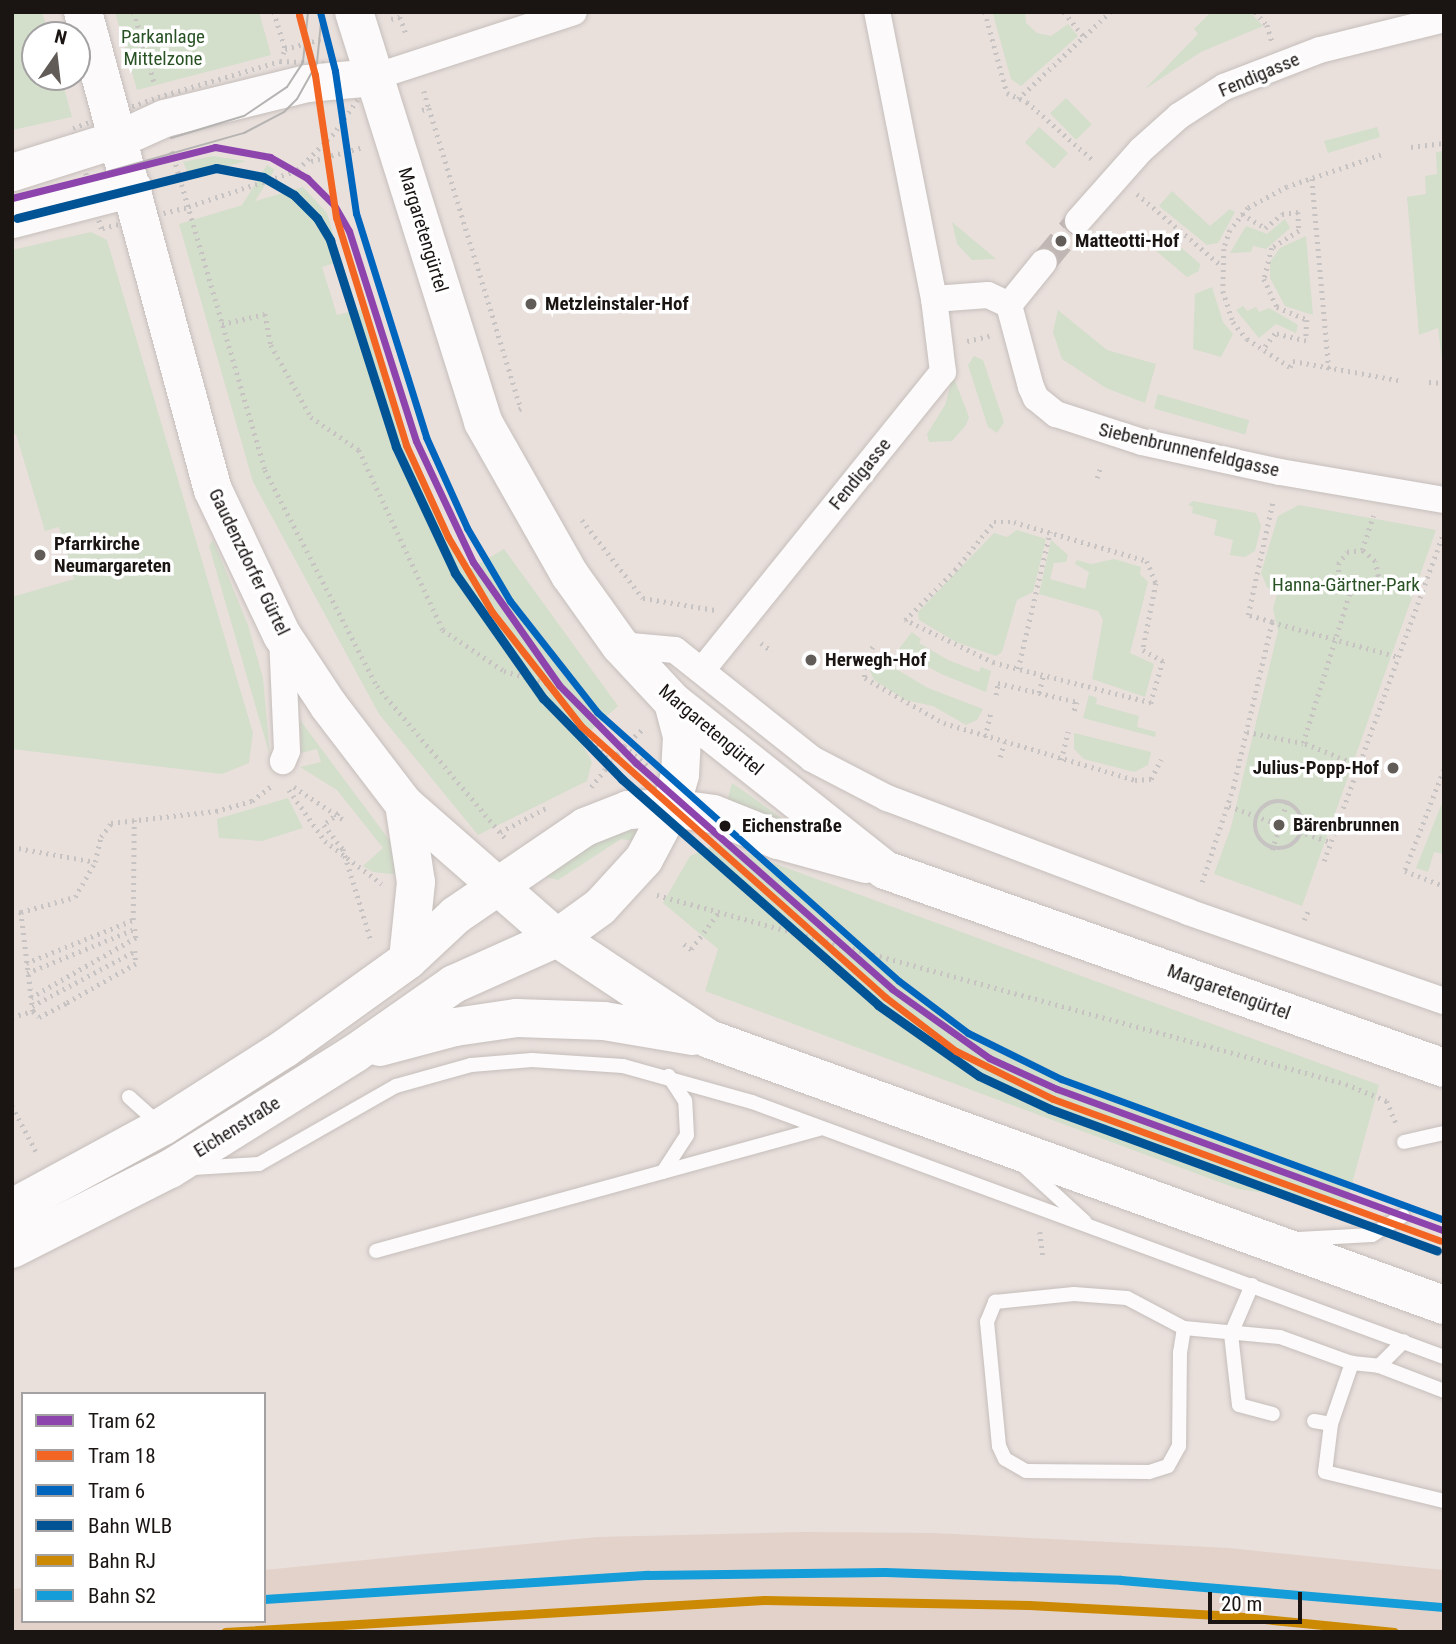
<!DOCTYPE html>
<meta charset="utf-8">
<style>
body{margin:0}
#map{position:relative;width:1456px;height:1644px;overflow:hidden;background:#e9e0dc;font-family:"Roboto Condensed",sans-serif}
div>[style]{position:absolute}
.built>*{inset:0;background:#e3d2ca}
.green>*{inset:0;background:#d3decb;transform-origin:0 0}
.street-tunnel>*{height:26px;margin-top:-13px;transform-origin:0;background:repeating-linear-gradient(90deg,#c0b7b4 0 26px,transparent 0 39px)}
.path>*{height:4.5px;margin-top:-2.25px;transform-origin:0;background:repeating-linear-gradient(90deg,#c6c3c2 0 2px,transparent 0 7px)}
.path>.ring{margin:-2.25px;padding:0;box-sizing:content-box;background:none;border:4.5px solid #c6c3c2;border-radius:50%}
.roads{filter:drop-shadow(0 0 2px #c5bebb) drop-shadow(0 0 2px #c5bebb)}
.lane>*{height:14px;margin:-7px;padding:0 7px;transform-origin:7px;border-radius:7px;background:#fcfafa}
.street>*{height:26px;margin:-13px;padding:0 13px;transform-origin:13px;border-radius:13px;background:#fcfafa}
.secondary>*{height:37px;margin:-18.5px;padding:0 18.5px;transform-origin:18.5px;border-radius:18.5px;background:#fcfafa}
.primary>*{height:38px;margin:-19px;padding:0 19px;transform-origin:19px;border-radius:19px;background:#fcfafa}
.tram>*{height:2px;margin:-1px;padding:0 1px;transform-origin:1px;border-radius:1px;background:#b6b4b2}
.rail-1>*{height:9px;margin:-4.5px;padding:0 4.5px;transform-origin:4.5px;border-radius:4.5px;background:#005395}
.rail-2>*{height:9px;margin:-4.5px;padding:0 4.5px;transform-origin:4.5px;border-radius:4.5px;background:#cb8904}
.rail-3>*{height:9px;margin:-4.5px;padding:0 4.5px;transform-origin:4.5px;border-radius:4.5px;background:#159dd9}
.tram-1>*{height:7px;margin:-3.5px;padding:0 3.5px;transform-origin:3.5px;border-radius:3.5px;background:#8e44ad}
.tram-2>*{height:7px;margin:-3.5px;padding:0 3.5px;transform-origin:3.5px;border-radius:3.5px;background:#f26522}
.tram-3>*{height:7px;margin:-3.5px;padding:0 3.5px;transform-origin:3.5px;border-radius:3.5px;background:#0065bd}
.dots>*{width:19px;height:19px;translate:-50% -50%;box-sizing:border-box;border:4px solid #fff;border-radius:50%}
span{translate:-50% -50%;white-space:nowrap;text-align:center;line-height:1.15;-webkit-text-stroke:7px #fff;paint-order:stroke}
.park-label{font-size:19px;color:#285124}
.street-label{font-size:19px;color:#1a1513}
.poi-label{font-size:19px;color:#1a1513;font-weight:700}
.left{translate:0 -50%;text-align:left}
.right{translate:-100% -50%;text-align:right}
.stop-label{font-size:19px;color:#1a1513;font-weight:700}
.frame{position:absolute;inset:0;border:14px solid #1a1513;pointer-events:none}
.legend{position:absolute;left:21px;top:1392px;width:245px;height:231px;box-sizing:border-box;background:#fff;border:2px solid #a3a1a1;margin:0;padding:9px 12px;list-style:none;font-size:21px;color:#1a1513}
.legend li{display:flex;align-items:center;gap:14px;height:35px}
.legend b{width:35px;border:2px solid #a3a1a1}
.north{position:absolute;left:21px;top:21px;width:70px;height:70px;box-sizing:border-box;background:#fff;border:2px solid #a3a1a1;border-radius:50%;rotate:14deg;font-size:19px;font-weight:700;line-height:28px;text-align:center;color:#1a1513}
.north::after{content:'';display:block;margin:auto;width:24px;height:32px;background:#625c59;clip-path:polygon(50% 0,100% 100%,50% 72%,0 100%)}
.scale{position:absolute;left:1208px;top:1592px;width:94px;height:32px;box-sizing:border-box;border:4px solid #1a1513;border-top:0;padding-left:9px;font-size:21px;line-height:24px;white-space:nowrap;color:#1a1513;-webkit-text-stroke:5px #fff;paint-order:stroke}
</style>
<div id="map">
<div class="built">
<div style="clip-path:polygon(802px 1532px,933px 1533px,1229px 1548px,1444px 1570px,1444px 1632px,12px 1632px,12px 1589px,23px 1588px,23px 1621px,264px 1621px,264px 1570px,597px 1537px)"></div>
</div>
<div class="green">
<div style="clip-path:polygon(12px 12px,42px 12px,49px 35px,35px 35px,35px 77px,61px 77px,72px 117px,12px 130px)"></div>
<div style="clip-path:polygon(115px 12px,259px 12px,271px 55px,137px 90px)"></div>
<div style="clip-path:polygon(1025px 12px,1026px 23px,1037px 33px,1051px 36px,1068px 24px,1078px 36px,1021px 86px,1011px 79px,993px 14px)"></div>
<div style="clip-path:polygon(1211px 12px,1250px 12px,1263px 26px,1201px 52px,1145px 89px,1198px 34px,1194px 29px)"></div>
<div style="left:1066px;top:98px;width:37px;height:22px;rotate:46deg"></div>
<div style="left:1039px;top:127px;width:39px;height:21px;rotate:42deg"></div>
<div style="clip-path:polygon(1377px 127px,1380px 137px,1328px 153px,1324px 141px)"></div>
<div style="clip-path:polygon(1444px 151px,1444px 377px,1438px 328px,1419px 335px,1407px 197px,1426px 194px,1425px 176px,1437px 174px,1436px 152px)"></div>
<div style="clip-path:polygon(213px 156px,246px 161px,190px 177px,183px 162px)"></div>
<div style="left:267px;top:165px;width:9px;height:78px;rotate:32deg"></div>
<div style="clip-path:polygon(303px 187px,327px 213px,341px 261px,322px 267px,337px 315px,361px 309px,407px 456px,465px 572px,504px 549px,618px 706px,580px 740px,592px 762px,587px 781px,478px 835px,379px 714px,253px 482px,179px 224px)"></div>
<div style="clip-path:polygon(1172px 191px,1210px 226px,1230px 209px,1235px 212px,1218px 243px,1207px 245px,1159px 206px)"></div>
<div style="clip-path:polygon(1285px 219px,1290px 228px,1266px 249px,1253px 246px,1251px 252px,1230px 253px,1246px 226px,1267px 234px)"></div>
<div style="clip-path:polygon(952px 222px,996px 259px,972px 260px,957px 244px)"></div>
<div style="clip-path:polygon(1162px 231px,1200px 264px,1199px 271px,1187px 277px,1148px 244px)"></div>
<div style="clip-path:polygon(91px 232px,107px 240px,253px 733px,249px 763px,222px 774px,12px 749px,12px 597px,74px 579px,59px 527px,45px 531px,16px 434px,12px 435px,12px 250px)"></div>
<div style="clip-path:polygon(1306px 236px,1313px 315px,1285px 306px,1270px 278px,1270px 262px,1280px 248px)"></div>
<div style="clip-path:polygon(1212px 287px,1223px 322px,1233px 334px,1221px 357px,1193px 349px,1195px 294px)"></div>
<div style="clip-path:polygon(1243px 306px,1247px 311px,1256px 307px,1259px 312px,1269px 308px,1298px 325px,1296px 333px,1276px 324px,1259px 338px,1236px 310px)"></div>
<div style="clip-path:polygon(1058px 310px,1107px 350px,1156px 364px,1145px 403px,1106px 388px,1062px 359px,1053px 332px)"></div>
<div style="clip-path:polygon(974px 356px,983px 360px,1004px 422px,997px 433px,988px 427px,968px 365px)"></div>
<div style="clip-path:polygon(953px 376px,969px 417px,966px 425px,952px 441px,929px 442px,927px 434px,945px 405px)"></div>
<div style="left:1158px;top:394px;width:95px;height:15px;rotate:16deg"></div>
<div style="clip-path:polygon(1193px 501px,1256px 513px,1261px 526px,1255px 551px,1245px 557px,1230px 555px,1233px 540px,1214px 535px,1217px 520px,1192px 513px,1193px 507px,1188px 505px)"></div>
<div style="clip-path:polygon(1299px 505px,1436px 530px,1302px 906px,1214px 874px,1231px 827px,1278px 631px,1273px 609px,1277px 594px,1267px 587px,1261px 573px,1278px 516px)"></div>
<div style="clip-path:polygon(1017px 530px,1046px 539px,1033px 592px,1017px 600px,1002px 652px,996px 656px,956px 642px,919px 620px,918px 612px,994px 533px,1007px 537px)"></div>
<div style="clip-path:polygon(213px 540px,248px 625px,263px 678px,270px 756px,209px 546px)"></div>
<div style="clip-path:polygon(1051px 540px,1068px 555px,1066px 562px,1054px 563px,1050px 579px,1085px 589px,1089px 572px,1075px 564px,1077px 560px,1091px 564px,1114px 559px,1141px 567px,1140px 574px,1148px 582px,1130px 653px,1154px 664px,1145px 697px,1092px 679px,1103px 620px,1098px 611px,1039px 594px)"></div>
<div style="clip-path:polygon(912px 632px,921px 639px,919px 643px,948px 660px,979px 672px,981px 667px,991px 671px,986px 692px,941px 674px,898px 650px)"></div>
<div style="clip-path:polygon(874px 656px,928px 688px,983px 709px,977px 720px,966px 725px,933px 706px,905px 700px,874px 680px,869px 668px)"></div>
<div style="clip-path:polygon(1089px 695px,1097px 698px,1096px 704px,1139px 716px,1137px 727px,1156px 732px,1155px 737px,1083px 718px)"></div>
<div style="clip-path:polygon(300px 720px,396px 849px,401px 875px,373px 872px,363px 866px,383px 848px,337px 790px,300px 767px,321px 762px,317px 749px,301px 753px)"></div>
<div style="clip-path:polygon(1074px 733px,1151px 752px,1148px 765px,1134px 772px,1084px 759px,1074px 749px)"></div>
<div style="clip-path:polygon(732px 783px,783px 819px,784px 823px,726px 805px)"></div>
<div style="clip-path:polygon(288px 798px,303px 828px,262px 841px,219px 838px,217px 819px)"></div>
<div style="clip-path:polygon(1444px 798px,1444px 854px,1434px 852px,1428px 872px,1416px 868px)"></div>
<div style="clip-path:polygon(631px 830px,638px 831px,634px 841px,621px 839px,558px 880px,546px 877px,592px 844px)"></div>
<div style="clip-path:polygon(718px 843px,1379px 1085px,1346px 1206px,1238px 1189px,705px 991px,718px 949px,663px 903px,690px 856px)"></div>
</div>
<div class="street-tunnel">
<div style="left:1044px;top:262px;width:53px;rotate:-50.3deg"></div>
</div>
<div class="path">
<div style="left:134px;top:12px;width:76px;rotate:74deg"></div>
<div style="left:274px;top:12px;width:39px;rotate:73deg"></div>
<div style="left:985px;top:12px;width:84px;rotate:74.8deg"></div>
<div style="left:1007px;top:93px;width:22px;rotate:24deg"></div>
<div style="left:1027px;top:102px;width:89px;rotate:41.4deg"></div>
<div style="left:1064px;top:12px;width:32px;rotate:51deg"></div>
<div style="left:1255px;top:12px;width:18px;rotate:47deg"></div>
<div style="left:1267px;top:25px;width:17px;rotate:73deg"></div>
<div style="left:391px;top:19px;width:9px;rotate:-13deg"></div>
<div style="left:400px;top:17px;width:20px;rotate:70deg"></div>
<div style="left:283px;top:54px;width:5px;rotate:-68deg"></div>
<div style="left:285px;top:49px;width:41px;rotate:-15.4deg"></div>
<div style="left:280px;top:61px;width:42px;rotate:2.7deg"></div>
<div style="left:322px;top:63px;width:54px;rotate:15.1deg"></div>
<div style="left:374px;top:77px;width:70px;rotate:125.1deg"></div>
<div style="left:334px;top:134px;width:52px;rotate:135deg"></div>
<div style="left:297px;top:171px;width:117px;rotate:161.6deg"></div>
<div style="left:186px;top:208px;width:88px;rotate:166.1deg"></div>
<div style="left:101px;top:229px;width:105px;rotate:-105.5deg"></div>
<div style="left:73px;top:128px;width:90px;rotate:-20deg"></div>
<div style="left:158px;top:97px;width:127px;rotate:-16.4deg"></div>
<div style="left:424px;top:91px;width:18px;rotate:74deg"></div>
<div style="left:1018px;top:99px;width:127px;rotate:-43.4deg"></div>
<div style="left:422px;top:110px;width:7px;rotate:-16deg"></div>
<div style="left:429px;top:108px;width:315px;rotate:73deg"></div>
<div style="left:521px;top:409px;width:4px;rotate:153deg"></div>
<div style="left:1411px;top:147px;width:33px;rotate:-7deg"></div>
<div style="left:172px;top:151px;width:332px;rotate:73.7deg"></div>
<div style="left:265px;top:470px;width:243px;rotate:62.6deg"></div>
<div style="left:377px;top:686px;width:200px;rotate:49.9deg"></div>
<div style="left:1381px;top:155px;width:99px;rotate:161.2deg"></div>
<div style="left:1287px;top:187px;width:44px;rotate:151.7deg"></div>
<div style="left:1248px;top:208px;width:28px;rotate:129deg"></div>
<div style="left:1230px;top:230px;width:20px;rotate:108deg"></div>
<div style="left:1224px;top:249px;width:42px;rotate:91.4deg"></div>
<div style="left:1223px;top:291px;width:33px;rotate:72deg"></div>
<div style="left:1233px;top:322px;width:22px;rotate:51deg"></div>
<div style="left:1247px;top:339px;width:51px;rotate:33.1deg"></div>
<div style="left:1290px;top:367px;width:7px;rotate:-63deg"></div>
<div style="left:1293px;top:361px;width:107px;rotate:10.3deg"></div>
<div style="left:311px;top:161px;width:51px;rotate:-14.9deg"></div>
<div style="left:1312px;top:179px;width:193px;rotate:84.9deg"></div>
<div style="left:1137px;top:194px;width:111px;rotate:40.3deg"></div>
<div style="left:1242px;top:214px;width:27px;rotate:31deg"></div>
<div style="left:1265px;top:228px;width:22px;rotate:-39deg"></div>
<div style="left:1282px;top:214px;width:16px;rotate:-7deg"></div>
<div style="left:1298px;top:212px;width:19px;rotate:87deg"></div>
<div style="left:1299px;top:231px;width:32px;rotate:148deg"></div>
<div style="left:1272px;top:248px;width:32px;rotate:104deg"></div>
<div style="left:1264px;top:279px;width:31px;rotate:65deg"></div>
<div style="left:1277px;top:307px;width:33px;rotate:23deg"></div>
<div style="left:1307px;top:320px;width:21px;rotate:93deg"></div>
<div style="left:1306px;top:341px;width:32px;rotate:-167deg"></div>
<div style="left:1275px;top:334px;width:21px;rotate:127deg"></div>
<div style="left:222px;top:324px;width:44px;rotate:-13.1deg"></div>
<div style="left:265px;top:314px;width:32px;rotate:79deg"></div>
<div style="left:271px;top:345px;width:82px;rotate:60.9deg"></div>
<div style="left:311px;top:417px;width:58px;rotate:34.5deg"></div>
<div style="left:359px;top:450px;width:199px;rotate:65deg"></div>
<div style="left:443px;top:630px;width:73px;rotate:33.9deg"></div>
<div style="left:504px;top:671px;width:47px;rotate:16.1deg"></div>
<div style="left:549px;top:684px;width:117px;rotate:52deg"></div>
<div style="left:967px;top:341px;width:23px;rotate:-13deg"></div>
<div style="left:1429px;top:382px;width:15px;rotate:4deg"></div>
<div style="left:1097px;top:478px;width:9px;rotate:-72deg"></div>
<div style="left:582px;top:520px;width:99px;rotate:52deg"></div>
<div style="left:643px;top:598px;width:73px;rotate:9.5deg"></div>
<div style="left:994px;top:522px;width:20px"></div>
<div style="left:1014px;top:522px;width:139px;rotate:16.3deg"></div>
<div style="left:1147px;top:561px;width:24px;rotate:68deg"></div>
<div style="left:1156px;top:583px;width:68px;rotate:101deg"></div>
<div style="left:1143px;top:650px;width:23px;rotate:29deg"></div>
<div style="left:1163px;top:661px;width:44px;rotate:105.9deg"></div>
<div style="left:1151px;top:703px;width:162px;rotate:-165.7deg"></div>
<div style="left:994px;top:663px;width:99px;rotate:-154.2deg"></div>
<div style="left:905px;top:620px;width:71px;rotate:-45deg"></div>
<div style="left:955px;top:570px;width:62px;rotate:-50.9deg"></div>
<div style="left:1351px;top:589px;width:17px;rotate:-3deg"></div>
<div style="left:1368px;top:588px;width:16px;rotate:-50deg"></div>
<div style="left:1378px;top:576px;width:15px;rotate:-101deg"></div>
<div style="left:1375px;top:561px;width:17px;rotate:-140deg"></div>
<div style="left:1272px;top:622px;width:132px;rotate:15.4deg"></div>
<div style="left:761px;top:643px;width:14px;rotate:36deg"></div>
<div style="left:873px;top:647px;width:17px;rotate:123deg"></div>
<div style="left:864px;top:661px;width:17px;rotate:87deg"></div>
<div style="left:865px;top:678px;width:91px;rotate:29.7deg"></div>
<div style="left:944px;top:723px;width:199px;rotate:16.6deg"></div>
<div style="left:1135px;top:780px;width:16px;rotate:-4deg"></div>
<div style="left:1151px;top:779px;width:22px;rotate:-63deg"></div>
<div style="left:1018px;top:669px;width:141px;rotate:-76.9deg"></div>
<div style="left:1039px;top:693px;width:17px;rotate:-77deg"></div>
<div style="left:996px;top:695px;width:12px;rotate:-81deg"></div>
<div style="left:998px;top:683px;width:81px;rotate:13.5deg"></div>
<div style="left:1077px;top:702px;width:14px;rotate:107deg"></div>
<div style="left:1247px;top:732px;width:57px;rotate:11.1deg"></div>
<div style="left:985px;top:737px;width:26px;rotate:-77deg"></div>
<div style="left:624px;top:746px;width:25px;rotate:-42deg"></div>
<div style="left:1000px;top:757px;width:15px;rotate:-74deg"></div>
<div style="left:1061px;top:760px;width:29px;rotate:-76deg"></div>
<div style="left:1359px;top:766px;width:61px;rotate:-157.7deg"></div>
<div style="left:1303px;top:743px;width:161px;rotate:-72.7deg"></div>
<div style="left:1351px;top:589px;width:16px;rotate:-140deg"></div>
<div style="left:1339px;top:579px;width:15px;rotate:-94deg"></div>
<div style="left:1338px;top:564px;width:15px;rotate:-53deg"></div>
<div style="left:1347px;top:552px;width:15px;rotate:-8deg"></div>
<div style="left:1362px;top:550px;width:36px;rotate:-72deg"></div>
<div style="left:1444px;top:770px;width:108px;rotate:111.1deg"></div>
<div style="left:1405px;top:871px;width:42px;rotate:21deg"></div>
<div style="left:294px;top:787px;width:60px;rotate:33.4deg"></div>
<div style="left:591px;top:787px;width:53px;rotate:-51.2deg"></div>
<div style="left:624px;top:746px;width:30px;rotate:40deg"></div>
<div style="left:289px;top:790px;width:62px;rotate:54.8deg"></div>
<div style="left:325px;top:841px;width:71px;rotate:37deg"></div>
<div class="ring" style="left:1255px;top:801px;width:43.5px;height:43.5px"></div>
<div style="left:1229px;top:806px;width:46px;rotate:20.4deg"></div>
<div style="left:1272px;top:822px;width:12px;rotate:59deg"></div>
<div style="left:1278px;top:832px;width:9px;rotate:-32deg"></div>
<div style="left:1286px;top:827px;width:47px;rotate:18.4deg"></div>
<div style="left:339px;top:813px;width:19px;rotate:141deg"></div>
<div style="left:324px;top:825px;width:31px;rotate:52deg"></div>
<div style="left:343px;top:849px;width:98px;rotate:72.9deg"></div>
<div style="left:1282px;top:818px;width:18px;rotate:-74deg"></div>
<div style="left:1272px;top:822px;width:11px;rotate:-22deg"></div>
<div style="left:1282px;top:818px;width:10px;rotate:66deg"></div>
<div style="left:500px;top:832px;width:52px;rotate:-27.6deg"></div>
<div style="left:12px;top:847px;width:84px;rotate:10.2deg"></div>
<div style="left:95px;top:862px;width:26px;rotate:-77deg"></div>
<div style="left:101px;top:837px;width:17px;rotate:-54deg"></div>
<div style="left:111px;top:823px;width:106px;rotate:-6.5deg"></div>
<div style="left:216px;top:811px;width:37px;rotate:-16deg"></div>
<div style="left:252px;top:801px;width:23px;rotate:-38deg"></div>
<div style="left:1272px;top:850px;width:19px;rotate:-72deg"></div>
<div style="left:1324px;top:861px;width:350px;rotate:-70deg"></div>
<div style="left:1202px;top:882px;width:99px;rotate:-71.7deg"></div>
<div style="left:1233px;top:788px;width:171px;rotate:-76.8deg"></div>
<div style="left:1272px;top:622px;width:25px;rotate:-164deg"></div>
<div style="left:1248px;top:615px;width:118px;rotate:-77.7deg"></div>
<div style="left:657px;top:895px;width:714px;rotate:15.34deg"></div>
<div style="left:1346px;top:1084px;width:44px;rotate:22.5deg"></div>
<div style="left:1387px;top:1101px;width:24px;rotate:68deg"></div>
<div style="left:21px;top:912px;width:56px;rotate:-15.5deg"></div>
<div style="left:75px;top:897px;width:40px;rotate:-60.3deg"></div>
<div style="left:12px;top:913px;width:9px;rotate:-6deg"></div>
<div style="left:21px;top:912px;width:100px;rotate:83.1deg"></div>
<div style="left:33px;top:1011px;width:8px;rotate:45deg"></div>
<div style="left:39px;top:1017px;width:31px;rotate:-27deg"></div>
<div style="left:67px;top:1003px;width:4px;rotate:63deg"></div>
<div style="left:1304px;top:920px;width:12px;rotate:-66deg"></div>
<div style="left:684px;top:944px;width:9px;rotate:36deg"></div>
<div style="left:691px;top:949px;width:46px;rotate:-52.9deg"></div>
<div style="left:26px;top:963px;width:115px;rotate:-21.9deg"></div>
<div style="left:133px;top:920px;width:100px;rotate:-89.4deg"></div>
<div style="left:27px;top:973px;width:117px;rotate:-22.2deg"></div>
<div style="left:135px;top:929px;width:9px;rotate:84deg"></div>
<div style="left:136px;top:938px;width:121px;rotate:150.3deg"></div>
<div style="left:32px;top:1006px;width:117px;rotate:-28.1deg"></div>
<div style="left:135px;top:951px;width:13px;rotate:86deg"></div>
<div style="left:136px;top:964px;width:79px;rotate:150.5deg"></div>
<div style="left:12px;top:1017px;width:22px;rotate:-16deg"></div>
<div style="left:12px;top:1106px;width:55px;rotate:62deg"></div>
<div style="left:1040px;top:1232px;width:23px;rotate:83deg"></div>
</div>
<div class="roads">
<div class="lane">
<div style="left:129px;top:1097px;width:40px;rotate:42deg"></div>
<div style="left:1404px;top:1142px;width:41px;rotate:-12.7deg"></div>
<div style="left:1025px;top:1167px;width:81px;rotate:42.5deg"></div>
<div style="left:193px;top:1168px;width:66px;rotate:-3.5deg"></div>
<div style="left:259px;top:1164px;width:158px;rotate:-29.7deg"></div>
<div style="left:396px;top:1086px;width:78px;rotate:-15.6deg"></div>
<div style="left:471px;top:1065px;width:61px;rotate:-4.7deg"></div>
<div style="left:532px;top:1060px;width:91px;rotate:3.8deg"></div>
<div style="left:623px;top:1066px;width:134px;rotate:15.6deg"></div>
<div style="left:752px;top:1102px;width:737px;rotate:20.23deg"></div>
<div style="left:663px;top:1172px;width:44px;rotate:-57deg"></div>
<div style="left:687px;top:1135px;width:34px;rotate:-93deg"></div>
<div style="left:685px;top:1101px;width:30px;rotate:-123deg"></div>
<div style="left:1298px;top:1239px;width:74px;rotate:-3.1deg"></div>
<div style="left:1372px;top:1235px;width:36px;rotate:-32deg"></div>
<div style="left:376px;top:1251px;width:459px;rotate:-15.4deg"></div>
<div style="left:1252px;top:1285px;width:53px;rotate:113.2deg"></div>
<div style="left:1231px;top:1334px;width:71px;rotate:83.6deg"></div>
<div style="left:1239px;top:1405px;width:35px;rotate:15deg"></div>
<div style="left:1184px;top:1328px;width:24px;rotate:99deg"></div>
<div style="left:1180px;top:1352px;width:94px;rotate:90.6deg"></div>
<div style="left:1179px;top:1446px;width:23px;rotate:119deg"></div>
<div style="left:1168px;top:1466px;width:20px;rotate:162deg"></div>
<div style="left:1149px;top:1472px;width:123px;rotate:-179.5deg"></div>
<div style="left:1026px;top:1471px;width:24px;rotate:-150deg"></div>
<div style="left:1005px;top:1459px;width:14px;rotate:-115deg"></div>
<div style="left:999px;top:1446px;width:125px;rotate:-95.5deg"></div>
<div style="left:987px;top:1322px;width:22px;rotate:-68deg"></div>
<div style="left:995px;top:1302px;width:79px;rotate:-5.8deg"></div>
<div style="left:1074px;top:1294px;width:53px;rotate:4.3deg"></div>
<div style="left:1127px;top:1298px;width:64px;rotate:27.8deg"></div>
<div style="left:1184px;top:1328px;width:96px;rotate:5.4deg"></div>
<div style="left:1280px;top:1337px;width:77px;rotate:19.9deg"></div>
<div style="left:1379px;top:1366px;width:70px;rotate:21deg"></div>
<div style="left:1314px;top:1421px;width:17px;rotate:10deg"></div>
<div style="left:1331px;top:1424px;width:65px;rotate:-71deg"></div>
<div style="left:1352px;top:1363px;width:27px;rotate:6deg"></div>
<div style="left:1379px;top:1366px;width:35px;rotate:-45deg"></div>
<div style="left:1331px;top:1424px;width:48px;rotate:97.1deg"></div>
<div style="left:1325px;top:1472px;width:122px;rotate:13.7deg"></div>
</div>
<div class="street">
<div style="left:374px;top:77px;width:210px;rotate:-18deg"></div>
<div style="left:1078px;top:221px;width:95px;rotate:-48.4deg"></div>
<div style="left:1141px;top:150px;width:51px;rotate:-41.8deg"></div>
<div style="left:1179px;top:116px;width:54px;rotate:-32.8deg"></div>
<div style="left:1224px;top:87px;width:103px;rotate:-21.1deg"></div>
<div style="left:1320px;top:50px;width:128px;rotate:-14deg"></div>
<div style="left:934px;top:299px;width:54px;rotate:-4.2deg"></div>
<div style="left:988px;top:295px;width:23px;rotate:25deg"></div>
<div style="left:1009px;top:305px;width:85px;rotate:75deg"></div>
<div style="left:1031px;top:387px;width:12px;rotate:66deg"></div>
<div style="left:1036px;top:398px;width:26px;rotate:39deg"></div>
<div style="left:1056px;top:414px;width:90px;rotate:18deg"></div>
<div style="left:1142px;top:442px;width:141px;rotate:12.3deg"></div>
<div style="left:1280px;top:472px;width:166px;rotate:9.7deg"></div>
<div style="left:1009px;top:305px;width:55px;rotate:-50.9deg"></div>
<div style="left:282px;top:636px;width:115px;rotate:87.5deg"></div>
<div style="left:287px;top:751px;width:11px;rotate:112deg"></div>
<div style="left:620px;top:645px;width:55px;rotate:5.2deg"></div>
<div style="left:675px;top:650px;width:175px;rotate:38.5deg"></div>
<div style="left:812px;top:759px;width:85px;rotate:27.5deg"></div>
<div style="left:887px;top:798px;width:322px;rotate:20.7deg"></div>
<div style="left:1188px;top:912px;width:271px;rotate:19.2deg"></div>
<div style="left:703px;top:669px;width:382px;rotate:-51.1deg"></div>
<div style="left:943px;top:372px;width:74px;rotate:-97deg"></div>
<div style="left:934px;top:299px;width:293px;rotate:-101.2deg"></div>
</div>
<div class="secondary">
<div style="left:12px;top:172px;width:113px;rotate:-17.5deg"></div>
<div style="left:120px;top:138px;width:48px;rotate:-24.4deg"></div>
<div style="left:164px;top:118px;width:147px;rotate:-13.8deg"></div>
<div style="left:307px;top:83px;width:67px;rotate:-5.1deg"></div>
<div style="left:12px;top:219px;width:125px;rotate:-14.4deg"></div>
</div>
<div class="primary">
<div style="left:83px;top:12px;width:495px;rotate:74.8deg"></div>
<div style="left:213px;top:490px;width:161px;rotate:64.6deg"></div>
<div style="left:282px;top:635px;width:85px;rotate:56.5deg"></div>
<div style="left:329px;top:706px;width:123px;rotate:52.6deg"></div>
<div style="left:404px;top:804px;width:203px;rotate:41.2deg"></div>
<div style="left:557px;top:938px;width:182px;rotate:33.6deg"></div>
<div style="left:709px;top:1039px;width:782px;rotate:19.9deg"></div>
<div style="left:354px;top:12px;width:430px;rotate:72.5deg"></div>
<div style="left:483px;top:422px;width:176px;rotate:60.4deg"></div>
<div style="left:570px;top:575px;width:86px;rotate:54.5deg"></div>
<div style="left:620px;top:645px;width:78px;rotate:47.1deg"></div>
<div style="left:673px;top:702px;width:270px;rotate:38.4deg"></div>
<div style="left:885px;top:870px;width:593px;rotate:19.5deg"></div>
<div style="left:404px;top:804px;width:79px;rotate:81.3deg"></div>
<div style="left:416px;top:882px;width:78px;rotate:95.9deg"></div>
<div style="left:380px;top:1047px;width:78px;rotate:-14.9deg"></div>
<div style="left:455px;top:1027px;width:63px;rotate:-8.3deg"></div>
<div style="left:517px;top:1018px;width:87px;rotate:2deg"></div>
<div style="left:604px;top:1021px;width:90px;rotate:9.6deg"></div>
<div style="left:12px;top:1208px;width:172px;rotate:-28.5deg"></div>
<div style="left:163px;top:1126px;width:143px;rotate:-32.5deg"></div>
<div style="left:284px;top:1049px;width:153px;rotate:-35.7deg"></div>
<div style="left:408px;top:960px;width:66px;rotate:-43.2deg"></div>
<div style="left:456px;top:915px;width:156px;rotate:-34.3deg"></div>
<div style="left:585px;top:827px;width:46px;rotate:-21.6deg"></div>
<div style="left:628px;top:810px;width:43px;rotate:-2.7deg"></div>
<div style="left:671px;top:808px;width:42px;rotate:8.1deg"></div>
<div style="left:713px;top:814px;width:70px;rotate:21.8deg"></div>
<div style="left:778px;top:840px;width:91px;rotate:15.3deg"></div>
<div style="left:12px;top:1249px;width:177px;rotate:-26.9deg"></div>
<div style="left:170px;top:1169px;width:217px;rotate:-32deg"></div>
<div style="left:354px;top:1054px;width:122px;rotate:-35deg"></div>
<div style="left:454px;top:984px;width:113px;rotate:-24.1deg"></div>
<div style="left:557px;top:938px;width:53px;rotate:-35.8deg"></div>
<div style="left:600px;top:907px;width:65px;rotate:-47.5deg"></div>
<div style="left:644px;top:859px;width:58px;rotate:-62.1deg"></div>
<div style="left:671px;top:808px;width:34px;rotate:-75deg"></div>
<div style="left:680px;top:775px;width:39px;rotate:-87deg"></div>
<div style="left:682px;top:736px;width:35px;rotate:-105deg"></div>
</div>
</div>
<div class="tram">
<div style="left:171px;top:138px;width:76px;rotate:-16.8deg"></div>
<div style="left:244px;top:116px;width:52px;rotate:-34deg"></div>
<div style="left:287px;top:87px;width:30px;rotate:-57deg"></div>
<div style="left:303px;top:62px;width:50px;rotate:-84.3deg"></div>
<div style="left:46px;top:189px;width:206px;rotate:-15.8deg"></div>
<div style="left:244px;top:133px;width:45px;rotate:-27.7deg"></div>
<div style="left:284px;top:112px;width:18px;rotate:-45deg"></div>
<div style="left:297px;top:99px;width:41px;rotate:-60.9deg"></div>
<div style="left:317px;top:63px;width:51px;rotate:-84.4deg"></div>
</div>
<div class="rail-1">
<div style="left:17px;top:218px;width:205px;rotate:-14.1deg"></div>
<div style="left:216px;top:168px;width:48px;rotate:10.8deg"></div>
<div style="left:263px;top:177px;width:36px;rotate:30deg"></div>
<div style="left:294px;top:195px;width:33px;rotate:45deg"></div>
<div style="left:317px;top:218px;width:26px;rotate:59deg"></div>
<div style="left:330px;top:240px;width:217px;rotate:72.3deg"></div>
<div style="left:396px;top:447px;width:139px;rotate:64.9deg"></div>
<div style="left:455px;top:573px;width:153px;rotate:54.9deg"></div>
<div style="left:543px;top:698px;width:113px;rotate:45.7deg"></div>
<div style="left:622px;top:779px;width:341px;rotate:41.4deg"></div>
<div style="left:878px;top:1005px;width:123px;rotate:35.1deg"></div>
<div style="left:979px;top:1076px;width:78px;rotate:24.9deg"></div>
<div style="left:1050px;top:1109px;width:412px;rotate:20.1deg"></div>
</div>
<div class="rail-2">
<div style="left:225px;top:1632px;width:540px;rotate:-3.4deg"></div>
<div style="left:764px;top:1600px;width:265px;rotate:1.1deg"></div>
<div style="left:1029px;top:1605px;width:194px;rotate:3deg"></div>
<div style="left:1223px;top:1615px;width:172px;rotate:5.7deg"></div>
</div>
<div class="rail-3">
<div style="left:264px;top:1599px;width:385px;rotate:-3.6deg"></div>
<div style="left:648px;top:1575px;width:237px;rotate:-0.7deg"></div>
<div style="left:885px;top:1572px;width:236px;rotate:1.9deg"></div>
<div style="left:1121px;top:1580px;width:324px;rotate:4.8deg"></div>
</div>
<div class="tram-1">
<div style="left:12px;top:198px;width:209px;rotate:-14.1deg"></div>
<div style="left:215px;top:147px;width:56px;rotate:10.3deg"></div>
<div style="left:270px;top:157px;width:43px;rotate:29.6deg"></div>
<div style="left:307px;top:178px;width:38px;rotate:45deg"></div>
<div style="left:334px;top:205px;width:30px;rotate:60deg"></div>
<div style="left:349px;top:231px;width:220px;rotate:72.3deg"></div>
<div style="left:416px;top:441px;width:134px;rotate:64.8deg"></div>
<div style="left:473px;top:562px;width:150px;rotate:55deg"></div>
<div style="left:559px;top:685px;width:110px;rotate:45.4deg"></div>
<div style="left:636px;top:763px;width:341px;rotate:41.4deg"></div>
<div style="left:892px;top:989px;width:119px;rotate:35.4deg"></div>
<div style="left:989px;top:1058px;width:75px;rotate:24.5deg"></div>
<div style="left:1057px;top:1089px;width:412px;rotate:20.1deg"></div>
</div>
<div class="tram-2">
<div style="left:299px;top:15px;width:62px;rotate:75.1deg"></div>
<div style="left:315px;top:75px;width:144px;rotate:81.6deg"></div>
<div style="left:336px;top:217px;width:239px;rotate:72.9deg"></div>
<div style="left:406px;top:445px;width:101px;rotate:65.5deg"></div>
<div style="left:448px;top:537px;width:87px;rotate:59.6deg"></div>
<div style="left:492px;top:612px;width:145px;rotate:52deg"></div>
<div style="left:581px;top:726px;width:407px;rotate:41.7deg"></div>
<div style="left:885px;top:997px;width:89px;rotate:37.3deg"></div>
<div style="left:956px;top:1051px;width:108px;rotate:26.3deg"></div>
<div style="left:1053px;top:1099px;width:412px;rotate:20.1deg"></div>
</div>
<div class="tram-3">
<div style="left:320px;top:12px;width:61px;rotate:75.7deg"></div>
<div style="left:335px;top:71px;width:144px;rotate:81.6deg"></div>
<div style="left:356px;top:213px;width:235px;rotate:72.6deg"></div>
<div style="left:426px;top:437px;width:100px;rotate:65.7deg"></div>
<div style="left:467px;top:528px;width:85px;rotate:59.5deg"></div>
<div style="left:510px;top:601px;width:141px;rotate:51.9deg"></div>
<div style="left:597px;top:712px;width:404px;rotate:41.7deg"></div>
<div style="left:899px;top:981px;width:86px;rotate:37deg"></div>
<div style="left:968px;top:1033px;width:104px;rotate:26.3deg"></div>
<div style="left:1061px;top:1079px;width:408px;rotate:20.2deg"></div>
</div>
<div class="dots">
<div style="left:1061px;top:241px;background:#625c59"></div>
<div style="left:531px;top:304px;background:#625c59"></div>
<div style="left:40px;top:555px;background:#625c59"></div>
<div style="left:811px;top:660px;background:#625c59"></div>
<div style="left:1393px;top:768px;background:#625c59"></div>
<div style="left:1279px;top:825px;background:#625c59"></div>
<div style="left:725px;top:826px;background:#1a1513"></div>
</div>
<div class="park-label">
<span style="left:163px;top:48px">Parkanlage<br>Mittelzone</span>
<span style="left:1346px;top:585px">Hanna-Gärtner-Park</span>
</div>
<div class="street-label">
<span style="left:1259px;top:75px;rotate:-23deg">Fendigasse</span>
<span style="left:423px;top:230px;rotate:73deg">Margaretengürtel</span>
<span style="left:1189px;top:450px;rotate:13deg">Siebenbrunnenfeldgasse</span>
<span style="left:860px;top:474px;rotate:-51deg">Fendigasse</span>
<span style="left:249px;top:562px;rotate:64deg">Gaudenzdorfer Gürtel</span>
<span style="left:711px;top:730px;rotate:40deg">Margaretengürtel</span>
<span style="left:1229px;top:992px;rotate:20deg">Margaretengürtel</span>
<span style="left:237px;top:1127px;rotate:-32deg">Eichenstraße</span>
</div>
<div class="poi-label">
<span class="left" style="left:1075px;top:241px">Matteotti-Hof</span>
<span class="left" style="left:545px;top:304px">Metzleinstaler-Hof</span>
<span class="left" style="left:54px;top:555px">Pfarrkirche<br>Neumargareten</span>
<span class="left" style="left:825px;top:660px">Herwegh-Hof</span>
<span class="right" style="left:1379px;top:768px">Julius-Popp-Hof</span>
<span class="left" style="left:1293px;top:825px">Bärenbrunnen</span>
</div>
<div class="stop-label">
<span class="left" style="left:742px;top:826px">Eichenstraße</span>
</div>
<div class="frame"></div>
<ul class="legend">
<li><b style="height:9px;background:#8e44ad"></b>Tram 62</li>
<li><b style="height:9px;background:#f26522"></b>Tram 18</li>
<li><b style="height:9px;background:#0065bd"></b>Tram 6</li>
<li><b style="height:9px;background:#005395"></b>Bahn WLB</li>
<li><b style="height:9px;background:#cb8904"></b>Bahn RJ</li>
<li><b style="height:9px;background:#159dd9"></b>Bahn S2</li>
</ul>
<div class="north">N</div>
<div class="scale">20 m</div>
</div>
